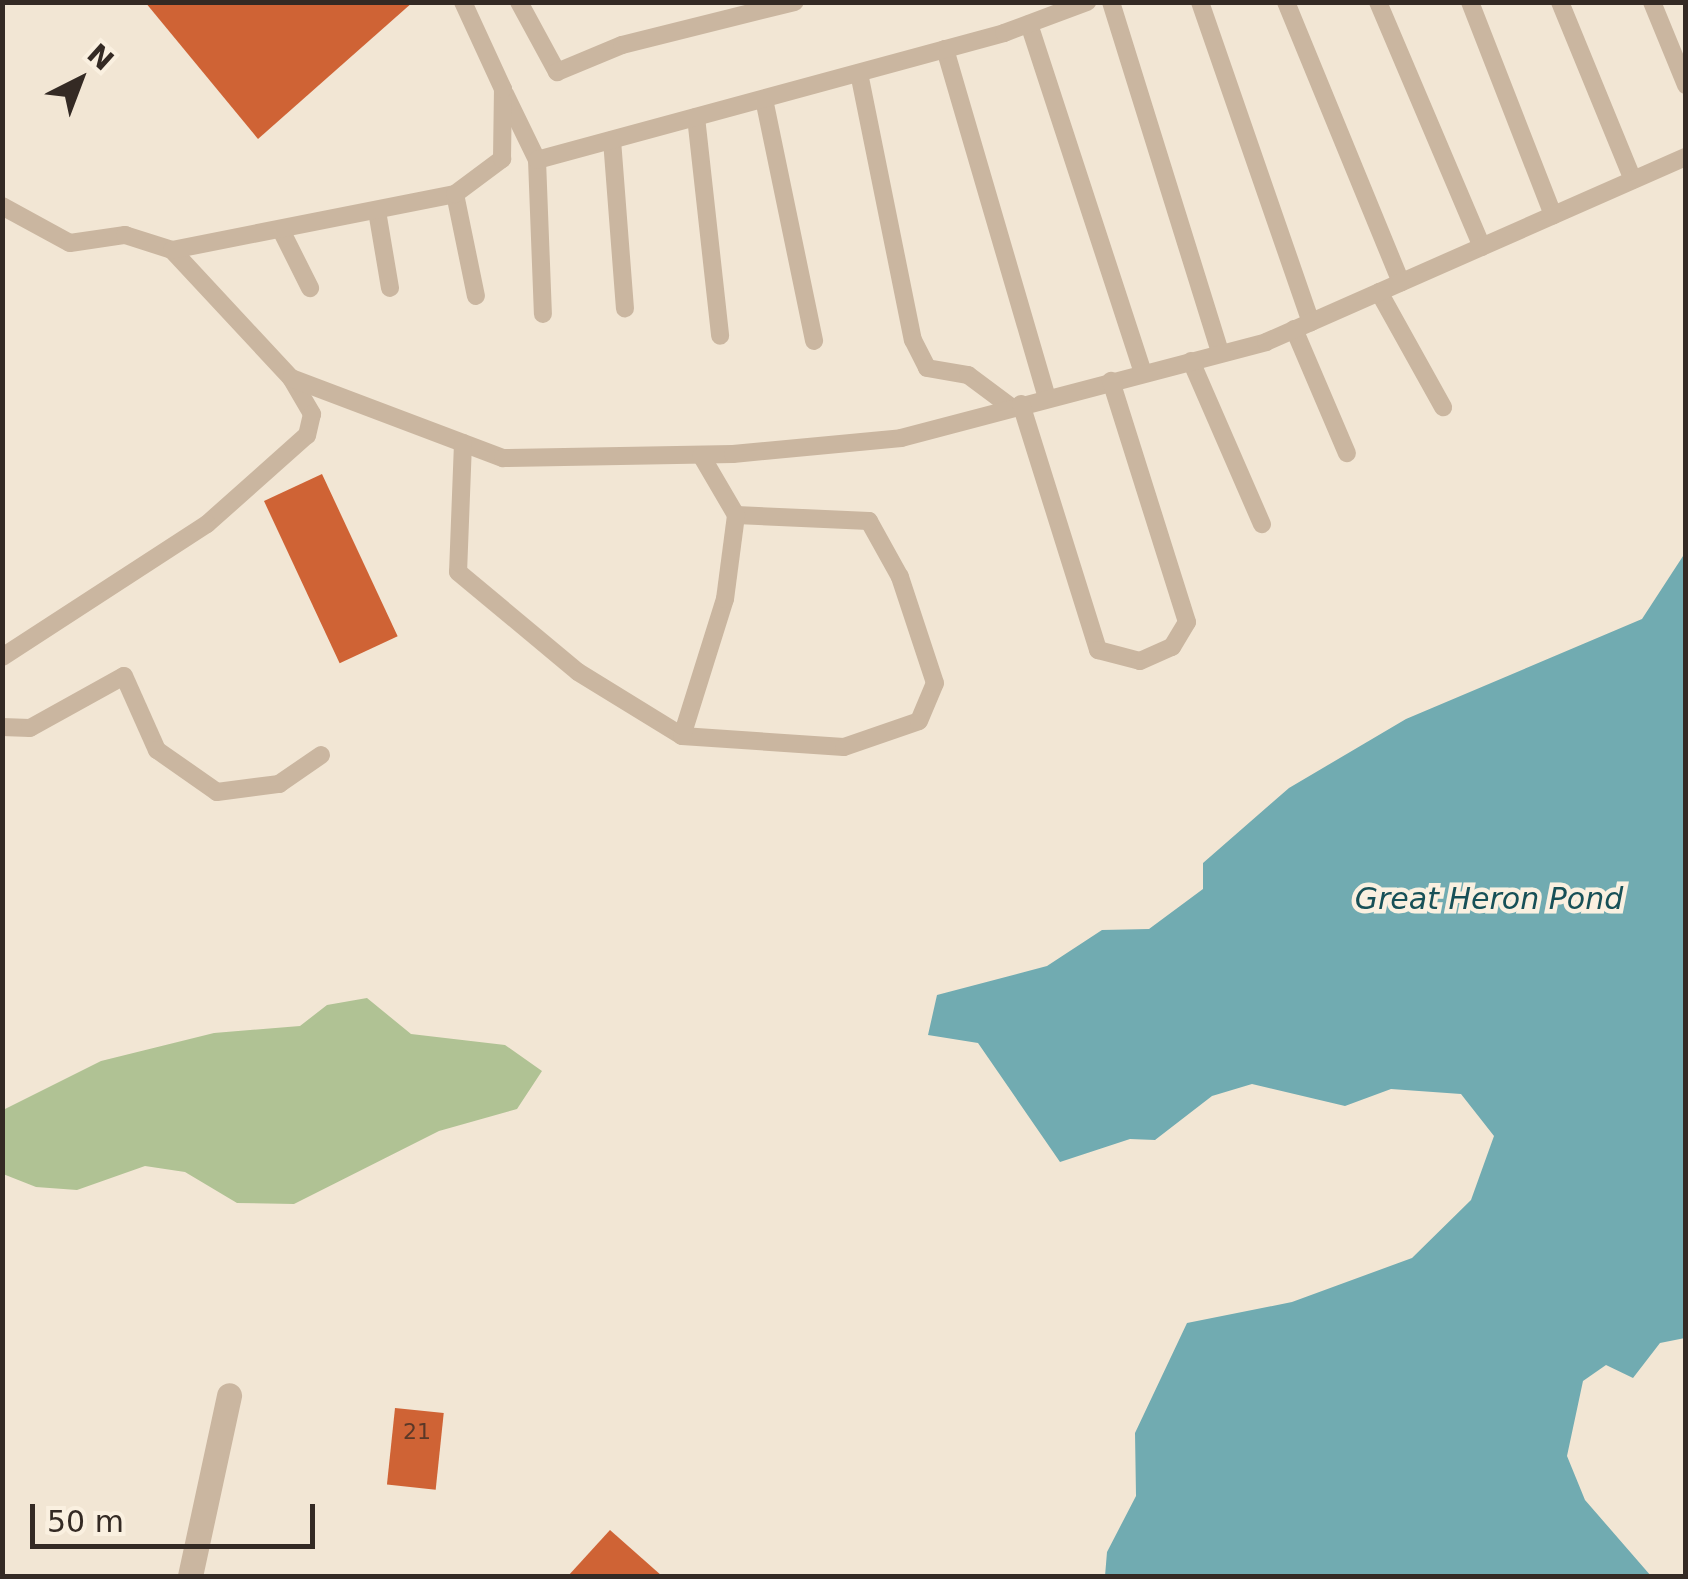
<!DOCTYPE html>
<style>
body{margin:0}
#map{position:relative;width:1688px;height:1579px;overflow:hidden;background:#f2e6d4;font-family:"DejaVu Sans",sans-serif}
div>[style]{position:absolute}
.green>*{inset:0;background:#b0c294}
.water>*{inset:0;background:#71abb1}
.building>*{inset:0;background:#cf6335;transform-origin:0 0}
.lane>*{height:18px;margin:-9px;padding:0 9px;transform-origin:9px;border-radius:9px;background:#cab6a0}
.street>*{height:25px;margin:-12.5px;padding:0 12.5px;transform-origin:12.5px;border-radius:12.5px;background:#cab6a0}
span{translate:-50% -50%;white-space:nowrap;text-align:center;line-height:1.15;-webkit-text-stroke:9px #faf0e0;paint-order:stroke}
.number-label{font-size:22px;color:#5b3828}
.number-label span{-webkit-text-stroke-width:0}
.water-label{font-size:30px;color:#175057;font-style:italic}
.frame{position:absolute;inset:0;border:5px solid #342a24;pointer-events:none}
.north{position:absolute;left:30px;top:30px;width:100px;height:100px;-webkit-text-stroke:8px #faf0e0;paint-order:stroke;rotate:42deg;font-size:28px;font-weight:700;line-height:40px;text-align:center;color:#342a24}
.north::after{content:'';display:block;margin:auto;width:35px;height:45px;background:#342a24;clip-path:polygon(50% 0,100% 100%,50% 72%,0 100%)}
.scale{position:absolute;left:30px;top:1504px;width:285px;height:45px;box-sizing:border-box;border:5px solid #342a24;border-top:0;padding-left:12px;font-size:30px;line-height:35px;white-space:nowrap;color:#342a24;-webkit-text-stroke:8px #faf0e0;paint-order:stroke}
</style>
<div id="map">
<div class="green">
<div style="clip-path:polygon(367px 998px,411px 1034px,505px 1045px,542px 1071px,517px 1109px,439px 1131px,294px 1204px,237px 1203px,185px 1172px,145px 1166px,77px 1190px,36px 1187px,3px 1174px,3px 1110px,101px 1061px,214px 1033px,300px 1026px,327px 1005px)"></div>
</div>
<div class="water">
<div style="clip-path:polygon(1685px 553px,1685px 1338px,1660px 1343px,1633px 1378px,1606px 1365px,1583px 1381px,1567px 1456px,1585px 1500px,1651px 1576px,1105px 1576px,1107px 1552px,1136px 1496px,1135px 1433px,1187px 1323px,1292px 1302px,1412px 1258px,1471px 1200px,1494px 1136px,1461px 1094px,1391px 1089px,1345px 1106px,1252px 1084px,1212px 1096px,1155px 1140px,1130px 1139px,1060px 1162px,978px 1043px,928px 1035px,937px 995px,1047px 966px,1102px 930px,1149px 929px,1203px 889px,1203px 863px,1289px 788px,1406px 719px,1642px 619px)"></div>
</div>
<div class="building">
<div style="clip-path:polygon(145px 2px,413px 2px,258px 139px)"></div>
<div style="left:322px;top:474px;width:179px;height:64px;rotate:65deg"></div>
<div style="left:395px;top:1408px;width:49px;height:77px;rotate:6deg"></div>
<div style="clip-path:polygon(610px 1530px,662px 1576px,568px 1576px)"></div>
</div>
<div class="lane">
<div style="left:519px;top:2px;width:80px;rotate:61.5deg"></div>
<div style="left:557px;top:72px;width:70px;rotate:-22.6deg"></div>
<div style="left:622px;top:45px;width:178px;rotate:-14deg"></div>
<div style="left:1111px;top:2px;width:368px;rotate:72.7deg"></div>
<div style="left:1200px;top:2px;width:339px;rotate:70.9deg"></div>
<div style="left:1286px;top:2px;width:303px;rotate:67.7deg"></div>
<div style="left:1378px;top:2px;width:266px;rotate:67deg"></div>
<div style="left:1470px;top:2px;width:229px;rotate:68.7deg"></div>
<div style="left:1560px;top:2px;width:192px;rotate:67.7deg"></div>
<div style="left:1652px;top:2px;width:90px;rotate:67.7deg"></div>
<div style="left:1029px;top:24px;width:367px;rotate:71.9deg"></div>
<div style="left:945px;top:49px;width:363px;rotate:73.7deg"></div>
<div style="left:859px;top:73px;width:272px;rotate:78.6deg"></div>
<div style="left:913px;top:340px;width:31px;rotate:63deg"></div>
<div style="left:927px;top:368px;width:42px;rotate:9.7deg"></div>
<div style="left:968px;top:375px;width:54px;rotate:36.7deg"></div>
<div style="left:505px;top:94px;width:73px;rotate:64.1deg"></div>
<div style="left:537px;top:160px;width:154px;rotate:87.8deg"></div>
<div style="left:764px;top:99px;width:247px;rotate:78.3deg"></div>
<div style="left:696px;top:117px;width:220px;rotate:83.7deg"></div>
<div style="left:612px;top:140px;width:169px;rotate:85.6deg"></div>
<div style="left:537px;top:160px;width:484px;rotate:-15.2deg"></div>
<div style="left:1004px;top:33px;width:89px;rotate:-20.5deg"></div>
<div style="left:455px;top:194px;width:104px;rotate:78.4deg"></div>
<div style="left:2px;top:206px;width:77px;rotate:28.6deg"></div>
<div style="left:70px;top:243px;width:56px;rotate:-8.3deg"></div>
<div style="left:125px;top:235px;width:49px;rotate:17.7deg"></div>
<div style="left:172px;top:250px;width:175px;rotate:47.1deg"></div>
<div style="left:291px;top:378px;width:42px;rotate:59.7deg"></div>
<div style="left:312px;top:414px;width:22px;rotate:103deg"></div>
<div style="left:307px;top:435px;width:134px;rotate:138.3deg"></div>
<div style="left:207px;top:524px;width:244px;rotate:147deg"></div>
<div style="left:377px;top:211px;width:78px;rotate:80.4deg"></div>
<div style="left:281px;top:230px;width:65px;rotate:63.4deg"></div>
<div style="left:172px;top:250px;width:288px;rotate:-11.2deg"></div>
<div style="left:455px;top:194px;width:59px;rotate:-36.7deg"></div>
<div style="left:502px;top:159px;width:70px;rotate:-89.2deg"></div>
<div style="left:503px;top:89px;width:96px;rotate:-114.7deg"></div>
<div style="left:1379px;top:292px;width:132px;rotate:60.9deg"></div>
<div style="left:1294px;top:329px;width:135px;rotate:66.9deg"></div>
<div style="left:1191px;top:361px;width:178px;rotate:66.5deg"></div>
<div style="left:291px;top:378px;width:227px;rotate:20.7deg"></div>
<div style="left:503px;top:458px;width:230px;rotate:-1deg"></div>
<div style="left:733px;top:454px;width:169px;rotate:-5.4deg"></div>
<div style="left:901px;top:438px;width:377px;rotate:-14.7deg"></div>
<div style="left:1266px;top:342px;width:459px;rotate:-23.8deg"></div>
<div style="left:1021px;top:404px;width:258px;rotate:72.6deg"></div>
<div style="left:1098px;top:650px;width:43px;rotate:14.7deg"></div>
<div style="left:1140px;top:661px;width:35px;rotate:-24deg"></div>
<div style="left:1172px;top:647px;width:29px;rotate:-59deg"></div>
<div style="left:1187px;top:622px;width:253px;rotate:-107.5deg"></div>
<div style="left:463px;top:443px;width:129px;rotate:92.2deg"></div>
<div style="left:458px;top:572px;width:156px;rotate:39.8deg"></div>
<div style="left:578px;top:672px;width:122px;rotate:31.6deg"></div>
<div style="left:682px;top:736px;width:162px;rotate:3.9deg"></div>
<div style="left:844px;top:747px;width:79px;rotate:-19.1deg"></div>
<div style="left:919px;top:721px;width:41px;rotate:-67.2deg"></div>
<div style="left:935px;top:683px;width:112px;rotate:-108.3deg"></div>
<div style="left:900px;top:577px;width:64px;rotate:-119deg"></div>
<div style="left:869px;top:521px;width:133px;rotate:-177.4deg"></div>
<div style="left:736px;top:515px;width:69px;rotate:-120.3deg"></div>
<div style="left:2px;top:727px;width:28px;rotate:2deg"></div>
<div style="left:30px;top:728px;width:107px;rotate:-29deg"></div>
<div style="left:124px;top:676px;width:81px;rotate:66deg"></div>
<div style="left:157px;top:750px;width:73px;rotate:35deg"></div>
<div style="left:217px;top:792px;width:63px;rotate:-7.4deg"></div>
<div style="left:279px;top:784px;width:51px;rotate:-34.6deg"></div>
<div style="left:682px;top:736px;width:144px;rotate:-72.6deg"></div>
<div style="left:725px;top:599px;width:85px;rotate:-82.5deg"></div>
</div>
<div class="street">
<div style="left:190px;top:1576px;width:185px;rotate:-77.8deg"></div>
</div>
<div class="number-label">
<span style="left:417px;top:1432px">21</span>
</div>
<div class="water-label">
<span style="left:1489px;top:899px">Great Heron Pond</span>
</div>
<div class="frame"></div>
<div class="north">N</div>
<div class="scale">50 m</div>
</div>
